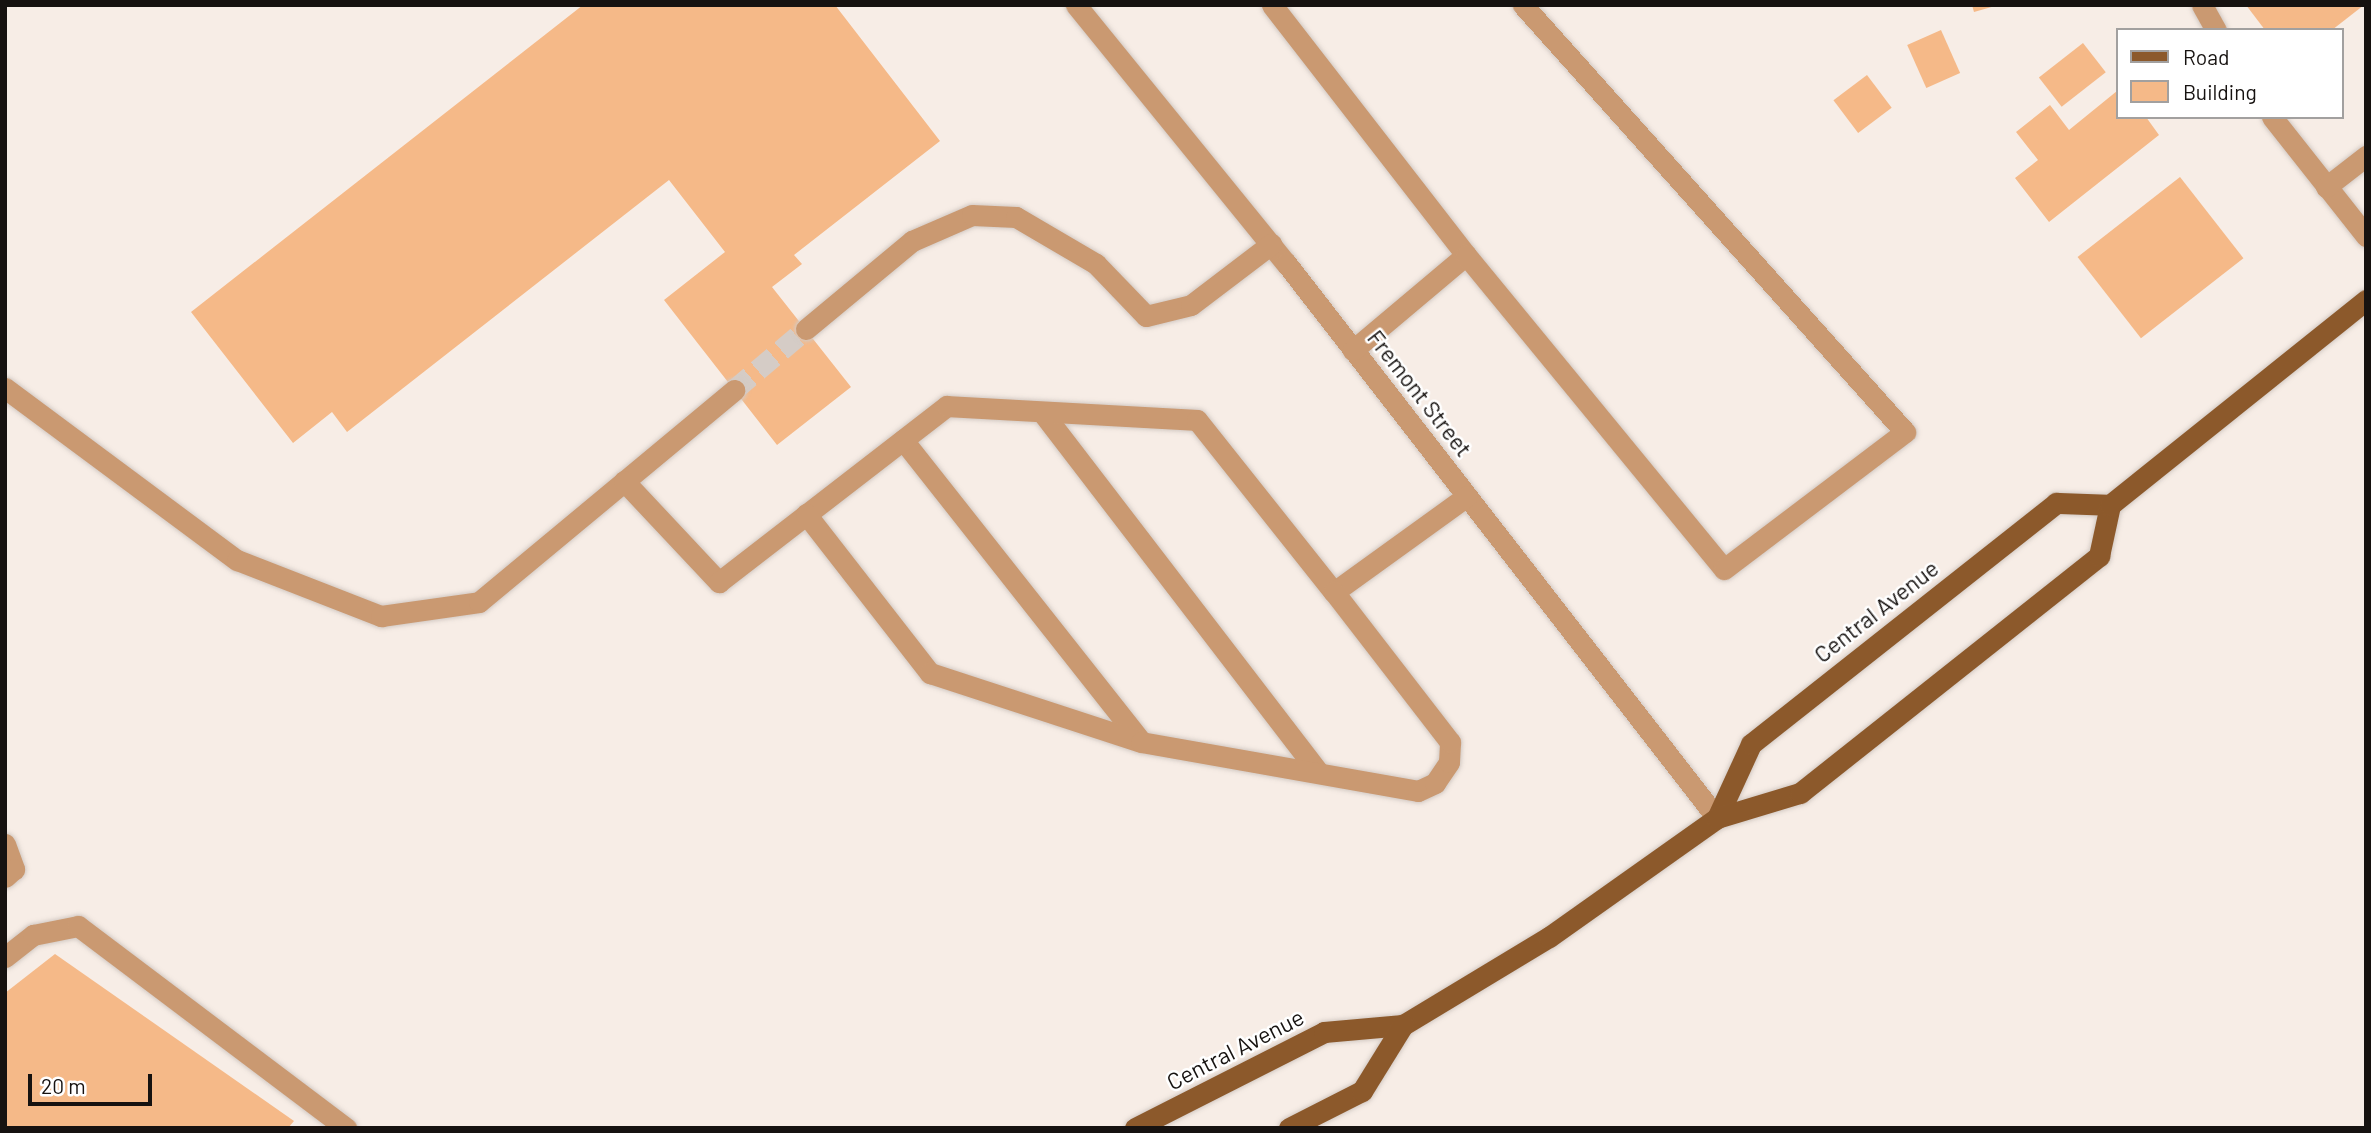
<!DOCTYPE html>
<style>
body{margin:0}
#map{position:relative;width:2371px;height:1133px;overflow:hidden;background:#f7ede6;font-family:Barlow,sans-serif}
div>[style]{position:absolute}
.building>*{inset:0;background:#f5b988;transform-origin:0 0}
.minor-tunnel>*{height:21px;margin-top:-10.5px;transform-origin:0;background:repeating-linear-gradient(90deg,#d5ccc6 0 21px,transparent 0 31px)}
.roads{filter:drop-shadow(0 0 2px #d3cac4) drop-shadow(0 0 2px #d3cac4)}
.minor>*{height:21px;margin:-10.5px;padding:0 10.5px;transform-origin:10.5px;border-radius:10.5px;background:#ca9971}
.major>*{height:21px;margin:-10.5px;padding:0 10.5px;transform-origin:10.5px;border-radius:10.5px;background:#8c592b}
span{translate:-50% -50%;white-space:nowrap;text-align:center;line-height:1.15;-webkit-text-stroke:5px #fff;paint-order:stroke}
.street-label{font-size:23px;color:#161210}
.frame{position:absolute;inset:0;border:7px solid #161210;pointer-events:none}
.legend{position:absolute;left:2116px;top:28px;width:228px;height:91px;box-sizing:border-box;background:#fff;border:2px solid #a2a09f;margin:0;padding:9px 12px;list-style:none;font-size:21px;color:#161210}
.legend li{display:flex;align-items:center;gap:14px;height:35px}
.legend b{width:35px;border:2px solid #a2a09f}
.scale{position:absolute;left:28px;top:1074px;width:124px;height:32px;box-sizing:border-box;border:4px solid #161210;border-top:0;padding-left:9px;font-size:21px;line-height:24px;white-space:nowrap;color:#161210;-webkit-text-stroke:5px #fff;paint-order:stroke}
</style>
<div id="map">
<div class="building">
<div style="clip-path:polygon(583px 5px,835px 5px,940px 141px,794px 255px,802px 264px,772px 287px,851px 387px,777px 445px,664px 300px,725px 252px,669px 180px,347px 432px,332px 412px,293px 443px,191px 312px)"></div>
<div style="clip-path:polygon(1972px 5px,1995px 5px,1995px 6px,1974px 12px)"></div>
<div style="clip-path:polygon(2246px 5px,2364px 5px,2332px 30px,2265px 30px)"></div>
<div style="left:1941px;top:30px;width:47px;height:37px;rotate:66deg"></div>
<div style="left:2083px;top:43px;width:37px;height:56px;rotate:52deg"></div>
<div style="left:1867px;top:75px;width:41px;height:42px;rotate:53deg"></div>
<div style="clip-path:polygon(2117px 91px,2117px 117px,2146px 117px,2159px 135px,2049px 222px,2015px 178px,2038px 160px,2016px 132px,2050px 105px,2069px 130px)"></div>
<div style="left:2180px;top:177px;width:103px;height:130px;rotate:52deg"></div>
<div style="clip-path:polygon(55px 954px,294px 1121px,288px 1128px,5px 1128px,5px 993px)"></div>
</div>
<div class="minor-tunnel">
<div style="left:734px;top:390px;width:94px;rotate:-40.3deg"></div>
</div>
<div class="roads">
<div class="minor">
<div style="left:1076px;top:5px;width:333px;rotate:50.9deg"></div>
<div style="left:1286px;top:263px;width:703px;rotate:52.17deg"></div>
<div style="left:1272px;top:5px;width:316px;rotate:52.2deg"></div>
<div style="left:1466px;top:255px;width:148px;rotate:139.9deg"></div>
<div style="left:2202px;top:5px;width:29px;rotate:61deg"></div>
<div style="left:2272px;top:117px;width:152px;rotate:51.7deg"></div>
<div style="left:2326px;top:187px;width:51px;rotate:-37.8deg"></div>
<div style="left:1466px;top:255px;width:406px;rotate:50.6deg"></div>
<div style="left:1724px;top:569px;width:227px;rotate:-37.1deg"></div>
<div style="left:1905px;top:432px;width:573px;rotate:-131.82deg"></div>
<div style="left:806px;top:329px;width:138px;rotate:-39.7deg"></div>
<div style="left:912px;top:241px;width:65px;rotate:-23.4deg"></div>
<div style="left:972px;top:215px;width:44px;rotate:2.6deg"></div>
<div style="left:1016px;top:217px;width:93px;rotate:30.4deg"></div>
<div style="left:1096px;top:264px;width:72px;rotate:46.1deg"></div>
<div style="left:1146px;top:316px;width:46px;rotate:-13.7deg"></div>
<div style="left:1191px;top:305px;width:101px;rotate:-37.3deg"></div>
<div style="left:5px;top:388px;width:289px;rotate:36.6deg"></div>
<div style="left:237px;top:560px;width:155px;rotate:21.3deg"></div>
<div style="left:381px;top:616px;width:99px;rotate:-8.1deg"></div>
<div style="left:479px;top:602px;width:332px;rotate:-39.7deg"></div>
<div style="left:1042px;top:412px;width:454px;rotate:52.5deg"></div>
<div style="left:903px;top:440px;width:382px;rotate:51.7deg"></div>
<div style="left:624px;top:481px;width:139px;rotate:46.8deg"></div>
<div style="left:719px;top:582px;width:288px;rotate:-37.7deg"></div>
<div style="left:947px;top:406px;width:250px;rotate:3.2deg"></div>
<div style="left:1197px;top:420px;width:220px;rotate:51.5deg"></div>
<div style="left:1334px;top:592px;width:164px;rotate:-35.8deg"></div>
<div style="left:806px;top:514px;width:202px;rotate:52.1deg"></div>
<div style="left:930px;top:673px;width:222px;rotate:18.1deg"></div>
<div style="left:1141px;top:742px;width:281px;rotate:10deg"></div>
<div style="left:1418px;top:791px;width:19px;rotate:-25deg"></div>
<div style="left:1435px;top:783px;width:25px;rotate:-56deg"></div>
<div style="left:1449px;top:762px;width:20px;rotate:-87deg"></div>
<div style="left:1450px;top:742px;width:190px;rotate:-127.7deg"></div>
<div style="left:5px;top:844px;width:27px;rotate:70deg"></div>
<div style="left:14px;top:869px;width:12px;rotate:138deg"></div>
<div style="left:5px;top:957px;width:36px;rotate:-38deg"></div>
<div style="left:33px;top:935px;width:46px;rotate:-11.3deg"></div>
<div style="left:78px;top:926px;width:336px;rotate:37deg"></div>
</div>
<div class="major">
<div style="left:1717px;top:818px;width:81px;rotate:-65.3deg"></div>
<div style="left:1751px;top:744px;width:389px;rotate:-38.3deg"></div>
<div style="left:2056px;top:503px;width:54px;rotate:2.1deg"></div>
<div style="left:1135px;top:1128px;width:212px;rotate:-26.9deg"></div>
<div style="left:1324px;top:1032px;width:79px;rotate:-5.1deg"></div>
<div style="left:1403px;top:1025px;width:170px;rotate:-31.1deg"></div>
<div style="left:1549px;top:937px;width:206px;rotate:-35.3deg"></div>
<div style="left:1717px;top:818px;width:87px;rotate:-16.8deg"></div>
<div style="left:1800px;top:793px;width:382px;rotate:-38.4deg"></div>
<div style="left:2099px;top:556px;width:52px;rotate:-77.8deg"></div>
<div style="left:2110px;top:505px;width:328px;rotate:-38.7deg"></div>
<div style="left:1289px;top:1128px;width:82px;rotate:-26.9deg"></div>
<div style="left:1362px;top:1091px;width:78px;rotate:-58.2deg"></div>
</div>
</div>
<div class="street-label">
<span style="left:1420px;top:393px;rotate:52deg">Fremont Street</span>
<span style="left:1876px;top:611px;rotate:-38deg">Central Avenue</span>
<span style="left:1235px;top:1049px;rotate:-27deg">Central Avenue</span>
</div>
<div class="frame"></div>
<ul class="legend">
<li><b style="height:9px;background:#8c592b"></b>Road</li>
<li><b style="height:19px;background:#f5b988"></b>Building</li>
</ul>
<div class="scale">20 m</div>
</div>
